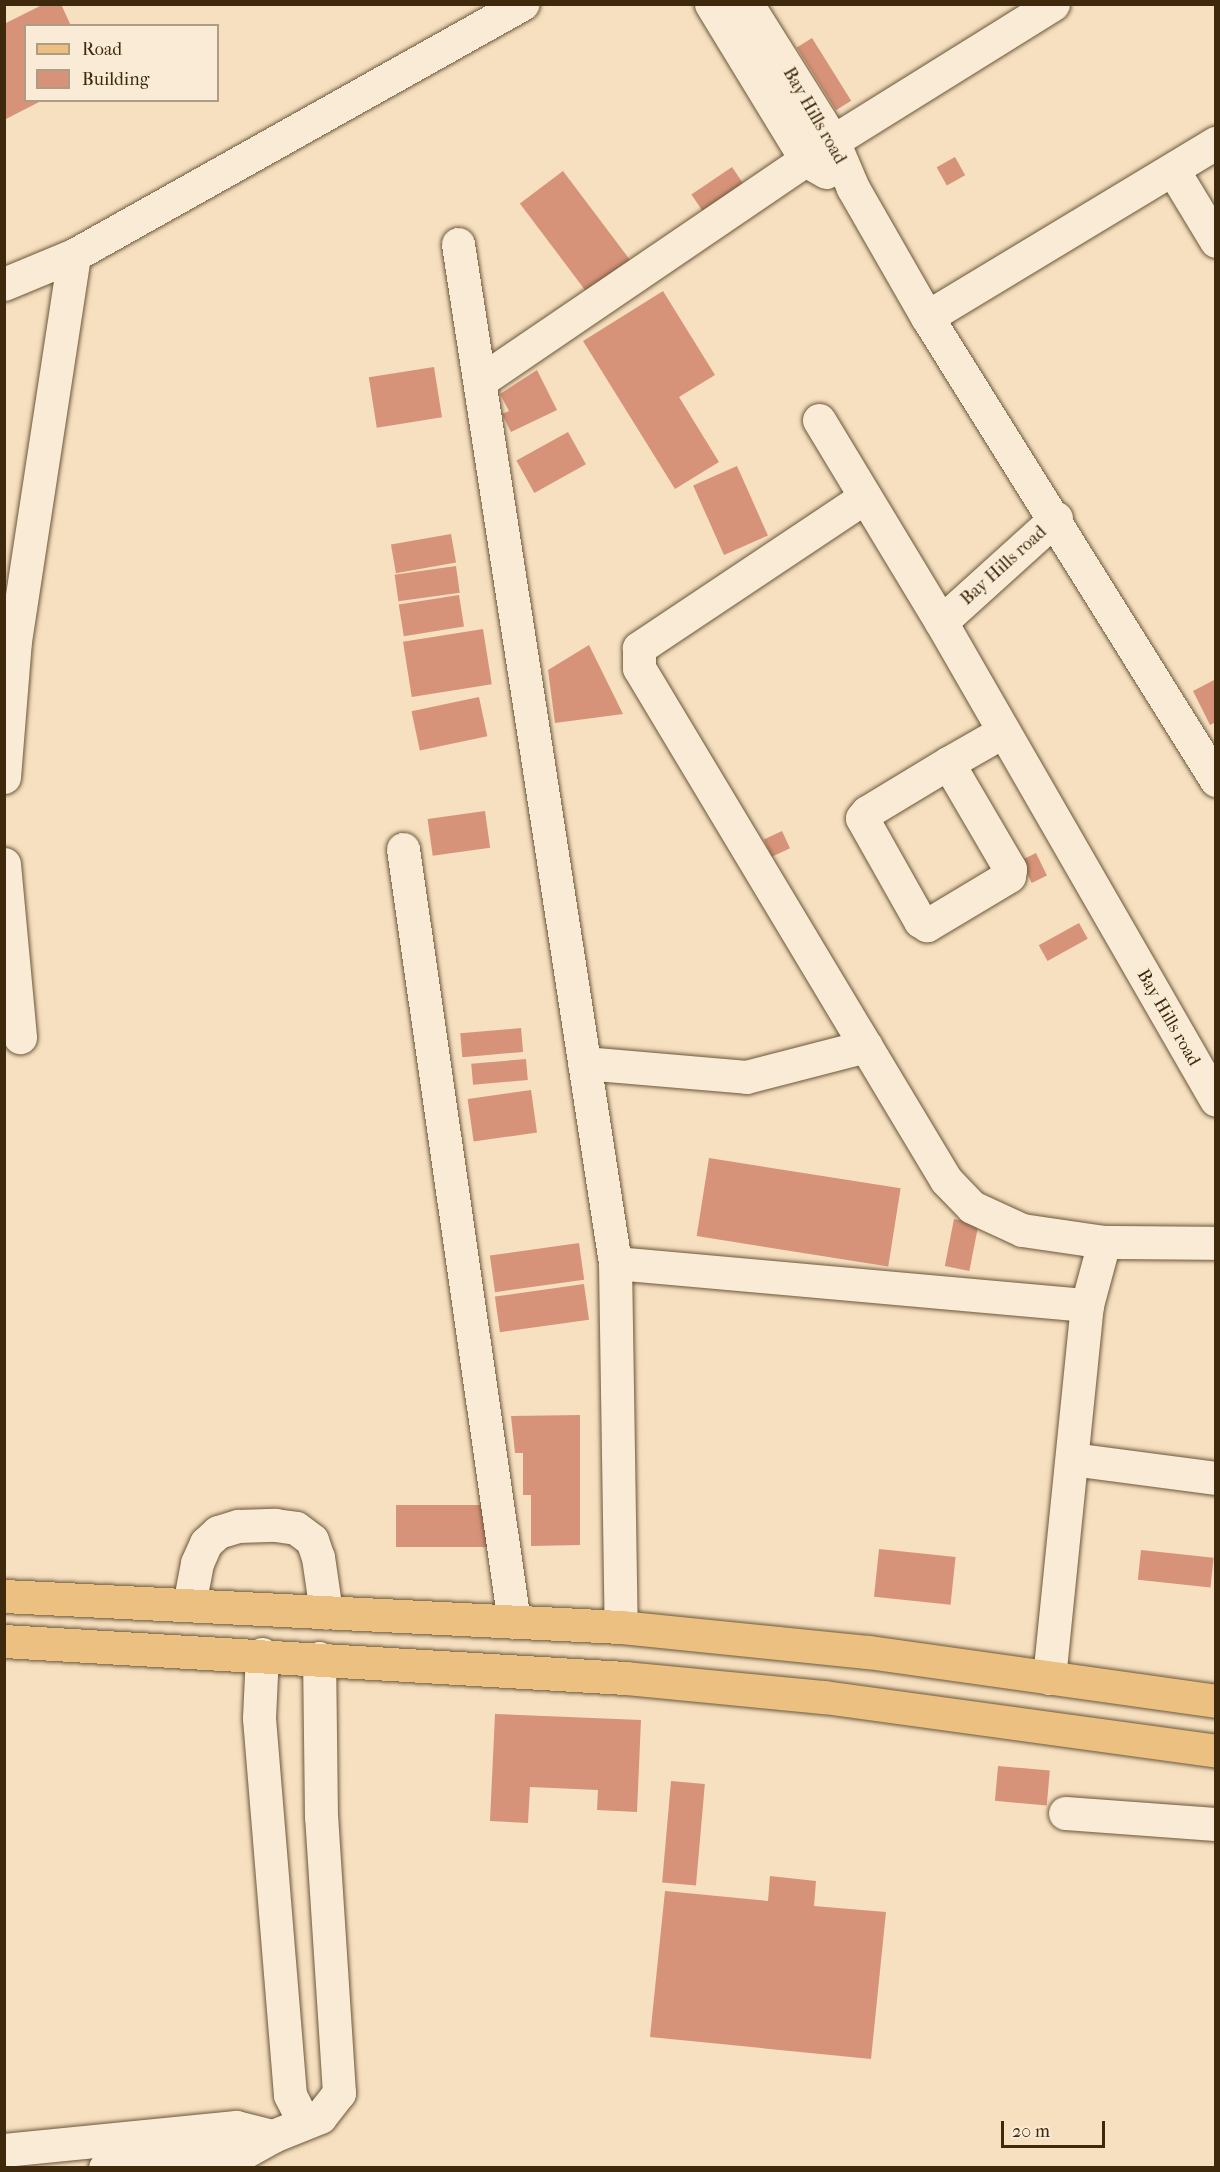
<!DOCTYPE html>
<style>
body{margin:0}
#map{position:relative;width:1220px;height:2172px;overflow:hidden;background:#f6e0c0;font-family:"IM FELL French Canon",serif}
div>[style]{position:absolute}
.building>*{inset:0;background:#d79379;transform-origin:0 0}
.roads{filter:drop-shadow(0 0 2px #6c5739) drop-shadow(0 0 2px #6c5739)}
.minor>*{height:33px;margin:-16.5px;padding:0 16.5px;transform-origin:16.5px;border-radius:16.5px;background:#f9ebd6}
.major>*{height:33px;margin:-16.5px;padding:0 16.5px;transform-origin:16.5px;border-radius:16.5px;background:#ebc080}
span{translate:-50% -50%;white-space:nowrap;text-align:center;line-height:1.15;-webkit-text-stroke:5px #f9ebd6;paint-order:stroke}
.street-label{font-size:18px;color:#3e290c}
.frame{position:absolute;inset:0;border:6px solid #3e290c;pointer-events:none}
.legend{position:absolute;left:24px;top:24px;width:195px;height:78px;box-sizing:border-box;background:#f9ebd6;border:2px solid #ae9d85;margin:0;padding:8px 10px;list-style:none;font-size:18px;color:#3e290c}
.legend li{display:flex;align-items:center;gap:12px;height:30px}
.legend b{width:30px;border:2px solid #ae9d85}
.scale{position:absolute;left:1001px;top:2121px;width:104px;height:27px;box-sizing:border-box;border:3px solid #3e290c;border-top:0;padding-left:8px;font-size:18px;line-height:21px;white-space:nowrap;color:#3e290c;-webkit-text-stroke:4px #f9ebd6;paint-order:stroke}
</style>
<div id="map">
<div class="building">
<div style="clip-path:polygon(44px 4px,61px 4px,71px 26px,26px 26px,26px 100px,43px 100px,4px 120px,4px 24px)"></div>
<div style="left:812px;top:38px;width:74px;height:18px;rotate:58deg"></div>
<div style="left:955px;top:157px;width:21px;height:21px;rotate:61deg"></div>
<div style="left:732px;top:167px;width:23px;height:49px;rotate:56deg"></div>
<div style="left:563px;top:171px;width:111px;height:54px;rotate:53deg"></div>
<div style="clip-path:polygon(663px 291px,715px 375px,679px 397px,719px 462px,675px 489px,583px 341px)"></div>
<div style="left:434px;top:367px;width:51px;height:66px;rotate:81deg"></div>
<div style="clip-path:polygon(537px 370px,557px 410px,511px 432px,502px 414px,509px 411px,500px 394px)"></div>
<div style="left:568px;top:432px;width:37px;height:59px;rotate:61deg"></div>
<div style="left:737px;top:466px;width:76px;height:48px;rotate:66deg"></div>
<div style="left:451px;top:534px;width:29px;height:61px;rotate:80deg"></div>
<div style="left:456px;top:566px;width:27px;height:62px;rotate:82deg"></div>
<div style="left:459px;top:595px;width:32px;height:61px;rotate:81deg"></div>
<div style="left:483px;top:629px;width:56px;height:81px;rotate:81deg"></div>
<div style="clip-path:polygon(589px 645px,623px 714px,555px 723px,548px 670px)"></div>
<div style="clip-path:polygon(1216px 679px,1216px 722px,1210px 725px,1193px 691px)"></div>
<div style="left:479px;top:697px;width:40px;height:69px;rotate:78deg"></div>
<div style="left:485px;top:811px;width:37px;height:58px;rotate:82deg"></div>
<div style="left:782px;top:831px;width:19px;height:20px;rotate:65deg"></div>
<div style="left:1036px;top:853px;width:25px;height:17px;rotate:64deg"></div>
<div style="left:1079px;top:923px;width:18px;height:46px;rotate:61deg"></div>
<div style="left:521px;top:1028px;width:24px;height:61px;rotate:85deg"></div>
<div style="left:526px;top:1059px;width:21px;height:55px;rotate:85deg"></div>
<div style="left:531px;top:1090px;width:43px;height:64px;rotate:82deg"></div>
<div style="left:709px;top:1158px;width:194px;height:79px;rotate:9deg"></div>
<div style="left:954px;top:1219px;width:25px;height:48px;rotate:11deg"></div>
<div style="left:579px;top:1243px;width:37px;height:90px;rotate:82deg"></div>
<div style="left:584px;top:1284px;width:36px;height:90px;rotate:82deg"></div>
<div style="clip-path:polygon(580px 1415px,580px 1545px,531px 1546px,531px 1495px,523px 1495px,523px 1453px,515px 1453px,511px 1416px)"></div>
<div style="left:396px;top:1505px;width:92px;height:42px"></div>
<div style="left:879px;top:1549px;width:77px;height:48px;rotate:6deg"></div>
<div style="left:1141px;top:1550px;width:73px;height:30px;rotate:6deg"></div>
<div style="clip-path:polygon(495px 1714px,641px 1720px,637px 1812px,597px 1810px,598px 1790px,530px 1787px,528px 1823px,490px 1821px)"></div>
<div style="left:998px;top:1766px;width:52px;height:35px;rotate:5deg"></div>
<div style="left:671px;top:1781px;width:34px;height:102px;rotate:5deg"></div>
<div style="clip-path:polygon(770px 1876px,816px 1881px,814px 1906px,886px 1912px,871px 2059px,650px 2037px,665px 1891px,768px 1901px)"></div>
</div>
<div class="roads">
<div class="minor">
<div style="left:711px;top:4px;width:184px;rotate:58.6deg"></div>
<div style="left:807px;top:161px;width:22px;rotate:30deg"></div>
<div style="left:747px;top:4px;width:162px;rotate:57.9deg"></div>
<div style="left:833px;top:141px;width:51px;rotate:66.9deg"></div>
<div style="left:853px;top:188px;width:149px;rotate:60.2deg"></div>
<div style="left:927px;top:317px;width:546px;rotate:58.03deg"></div>
<div style="left:1173px;top:170px;width:83px;rotate:58.8deg"></div>
<div style="left:458px;top:244px;width:1031px;rotate:81.24deg"></div>
<div style="left:615px;top:1263px;width:364px;rotate:89.1deg"></div>
<div style="left:4px;top:284px;width:76px;rotate:-22.5deg"></div>
<div style="left:927px;top:317px;width:337px;rotate:-31.1deg"></div>
<div style="left:480px;top:381px;width:427px;rotate:-34.2deg"></div>
<div style="left:833px;top:141px;width:259px;rotate:-31.9deg"></div>
<div style="left:819px;top:420px;width:236px;rotate:58.9deg"></div>
<div style="left:865px;top:497px;width:272px;rotate:146.3deg"></div>
<div style="left:639px;top:648px;width:20px;rotate:90deg"></div>
<div style="left:639px;top:668px;width:597px;rotate:59.05deg"></div>
<div style="left:946px;top:1180px;width:37px;rotate:46deg"></div>
<div style="left:972px;top:1207px;width:55px;rotate:24.7deg"></div>
<div style="left:1022px;top:1230px;width:83px;rotate:8.3deg"></div>
<div style="left:1056px;top:518px;width:155px;rotate:137.9deg"></div>
<div style="left:941px;top:622px;width:551px;rotate:60.09deg"></div>
<div style="left:948px;top:763px;width:123px;rotate:59.7deg"></div>
<div style="left:1010px;top:869px;width:7px;rotate:98deg"></div>
<div style="left:1009px;top:876px;width:96px;rotate:149.1deg"></div>
<div style="left:927px;top:925px;width:8px;rotate:-150deg"></div>
<div style="left:920px;top:921px;width:118px;rotate:-119.4deg"></div>
<div style="left:862px;top:818px;width:8px;rotate:-50deg"></div>
<div style="left:867px;top:812px;width:95px;rotate:-31.2deg"></div>
<div style="left:948px;top:763px;width:64px;rotate:-29.7deg"></div>
<div style="left:4px;top:777px;width:136px;rotate:-85.4deg"></div>
<div style="left:15px;top:641px;width:390px;rotate:-81.3deg"></div>
<div style="left:74px;top:255px;width:514px;rotate:-29.26deg"></div>
<div style="left:403px;top:849px;width:781px;rotate:81.83deg"></div>
<div style="left:4px;top:864px;width:174px;rotate:84.7deg"></div>
<div style="left:584px;top:1063px;width:163px;rotate:4.9deg"></div>
<div style="left:746px;top:1077px;width:124px;rotate:-14.5deg"></div>
<div style="left:615px;top:1263px;width:474px;rotate:5.1deg"></div>
<div style="left:1072px;top:1459px;width:145px;rotate:7.5deg"></div>
<div style="left:189px;top:1605px;width:43px;rotate:-79.2deg"></div>
<div style="left:197px;top:1563px;width:22px;rotate:-66deg"></div>
<div style="left:206px;top:1543px;width:16px;rotate:-43deg"></div>
<div style="left:218px;top:1532px;width:21px;rotate:-17deg"></div>
<div style="left:238px;top:1526px;width:37px;rotate:-2deg"></div>
<div style="left:275px;top:1525px;width:21px;rotate:8deg"></div>
<div style="left:296px;top:1528px;width:20px;rotate:37deg"></div>
<div style="left:312px;top:1540px;width:18px;rotate:71deg"></div>
<div style="left:318px;top:1557px;width:56px;rotate:81.7deg"></div>
<div style="left:262px;top:1654px;width:64px;rotate:92.7deg"></div>
<div style="left:259px;top:1718px;width:378px;rotate:85.3deg"></div>
<div style="left:290px;top:2095px;width:31px;rotate:63deg"></div>
<div style="left:1049px;top:1678px;width:375px;rotate:-84.2deg"></div>
<div style="left:1087px;top:1305px;width:65px;rotate:-74.9deg"></div>
<div style="left:1104px;top:1242px;width:112px;rotate:0.5deg"></div>
<div style="left:1065px;top:1813px;width:151px;rotate:4.2deg"></div>
<div style="left:4px;top:2150px;width:233px;rotate:-5.7deg"></div>
<div style="left:236px;top:2127px;width:38px;rotate:14deg"></div>
<div style="left:105px;top:2168px;width:135px;rotate:-5.5deg"></div>
<div style="left:239px;top:2155px;width:39px;rotate:-29deg"></div>
<div style="left:273px;top:2136px;width:51px;rotate:-22deg"></div>
<div style="left:320px;top:2117px;width:31px;rotate:-52deg"></div>
<div style="left:339px;top:2093px;width:277px;rotate:-93.7deg"></div>
<div style="left:321px;top:1817px;width:159px;rotate:-90.7deg"></div>
</div>
<div class="major">
<div style="left:4px;top:1596px;width:618px;rotate:2.88deg"></div>
<div style="left:621px;top:1627px;width:248px;rotate:5.8deg"></div>
<div style="left:868px;top:1652px;width:351px;rotate:8deg"></div>
<div style="left:4px;top:1641px;width:622px;rotate:3.41deg"></div>
<div style="left:625px;top:1678px;width:200px;rotate:5.5deg"></div>
<div style="left:824px;top:1697px;width:396px;rotate:7.8deg"></div>
</div>
</div>
<div class="street-label">
<span style="left:814px;top:116px;rotate:60deg">Bay Hills road</span>
<span style="left:1004px;top:566px;rotate:-42deg">Bay Hills road</span>
<span style="left:1168px;top:1018px;rotate:60deg">Bay Hills road</span>
</div>
<div class="frame"></div>
<ul class="legend">
<li><b style="height:8px;background:#ebc080"></b>Road</li>
<li><b style="height:16px;background:#d79379"></b>Building</li>
</ul>
<div class="scale">20 m</div>
</div>
